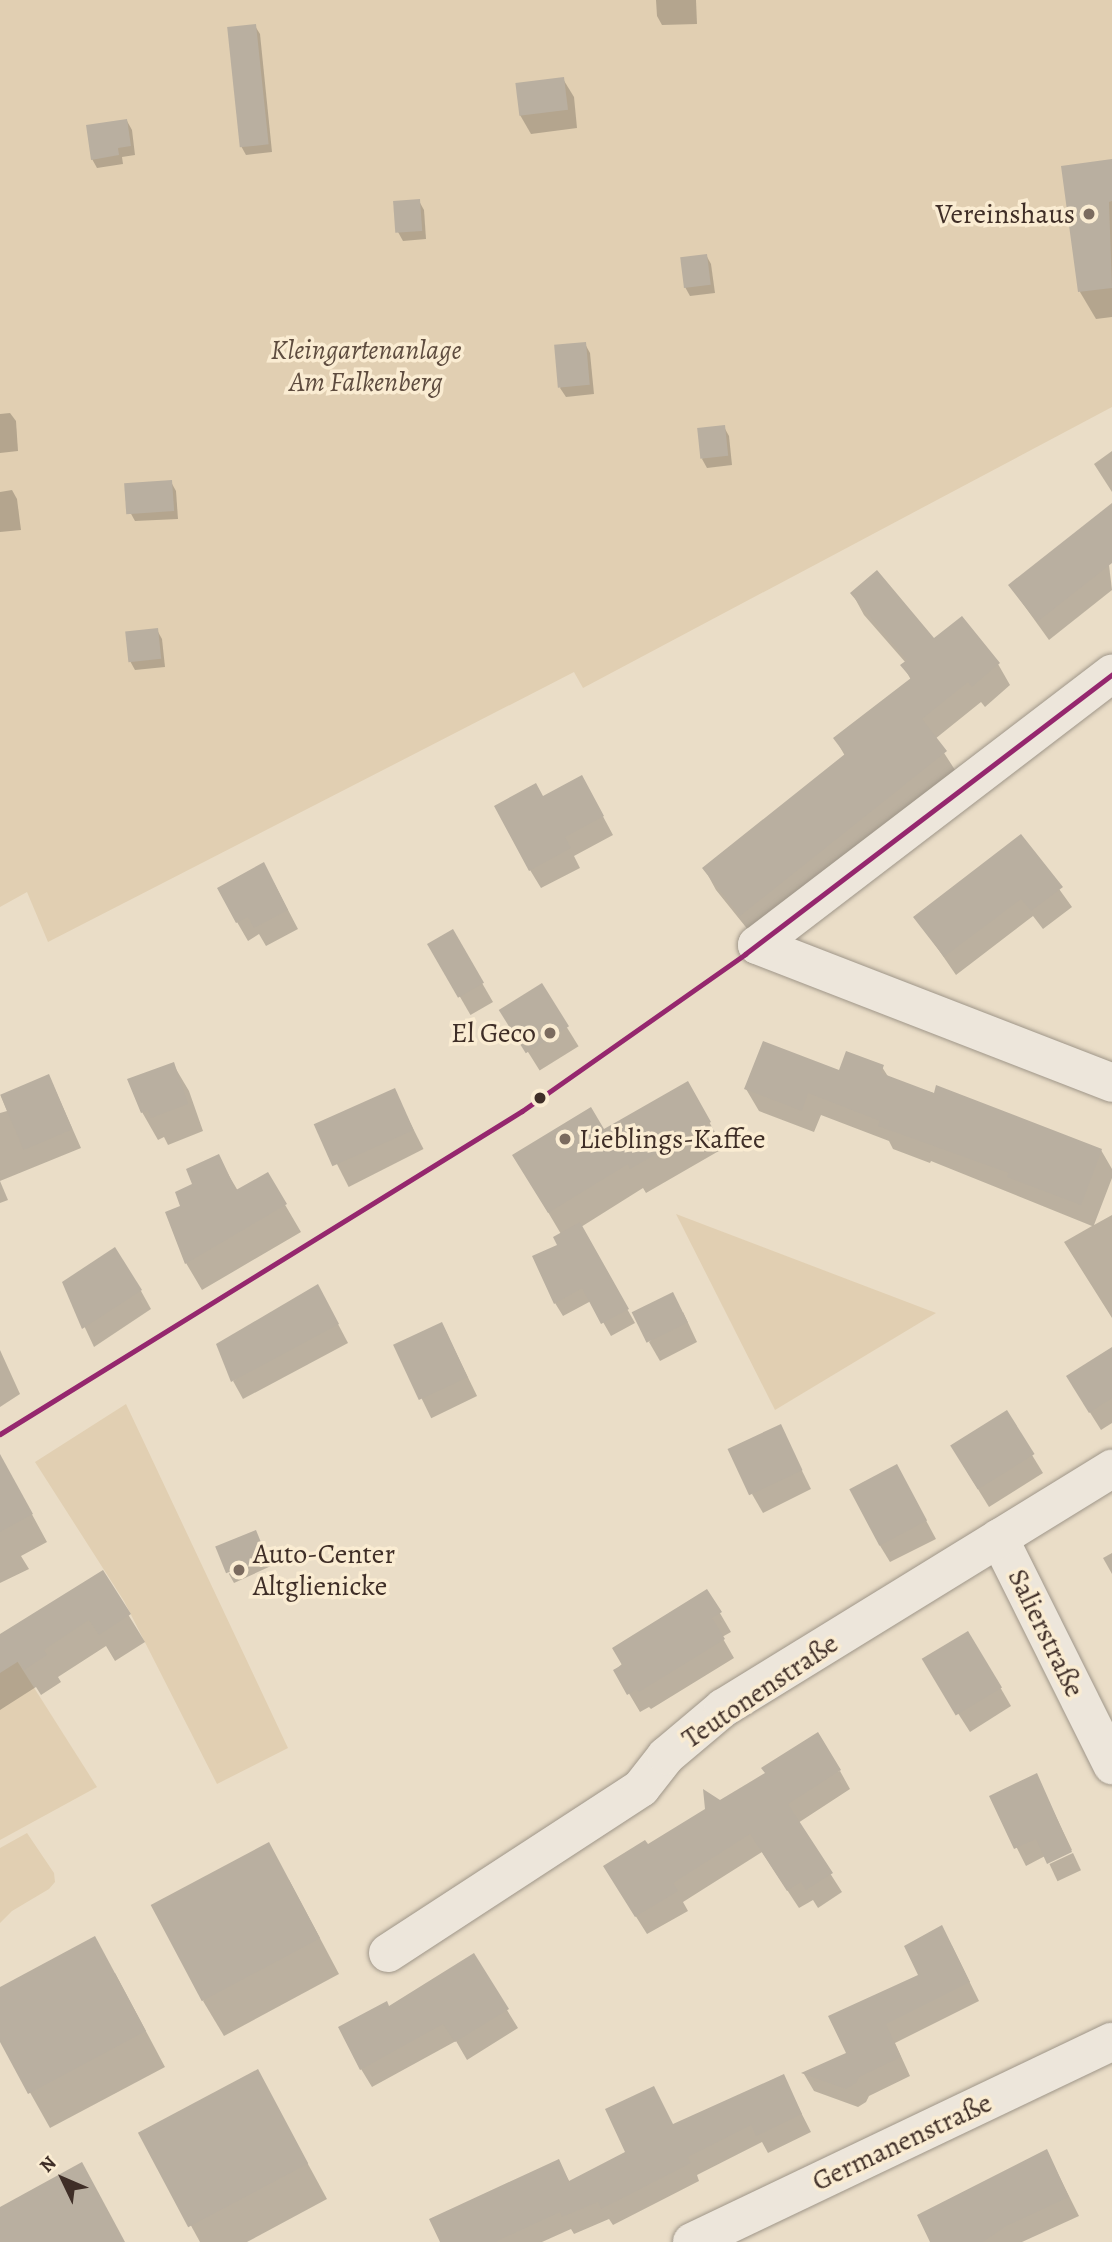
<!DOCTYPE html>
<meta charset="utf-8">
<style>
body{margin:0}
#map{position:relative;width:1112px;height:2242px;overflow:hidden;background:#eaddc7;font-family:Alegreya,serif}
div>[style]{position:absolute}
.green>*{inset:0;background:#e1cfb2}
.shadow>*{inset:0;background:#0003;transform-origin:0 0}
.building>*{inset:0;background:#b9afa0;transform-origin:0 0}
.roads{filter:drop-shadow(0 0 2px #9f9689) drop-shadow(0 0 2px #9f9689)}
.minor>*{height:38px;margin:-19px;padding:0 19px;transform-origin:19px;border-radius:19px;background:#ede6db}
.tertiary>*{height:38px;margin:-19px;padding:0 19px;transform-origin:19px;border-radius:19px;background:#ede6db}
.bus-1>*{height:5px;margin:-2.5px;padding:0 2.5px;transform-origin:2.5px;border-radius:2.5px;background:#95276e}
.dots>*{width:19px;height:19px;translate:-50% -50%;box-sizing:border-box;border:4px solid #faecd2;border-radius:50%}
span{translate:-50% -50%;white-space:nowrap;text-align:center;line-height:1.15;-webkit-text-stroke:7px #faecd2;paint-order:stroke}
.poi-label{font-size:28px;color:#3f2e27}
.right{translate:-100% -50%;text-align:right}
.left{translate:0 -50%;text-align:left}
.park-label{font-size:28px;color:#5e4c3f;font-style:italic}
.street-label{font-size:28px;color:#3f2e27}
.north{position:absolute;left:28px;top:2144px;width:70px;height:70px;-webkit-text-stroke:5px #faecd2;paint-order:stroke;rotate:314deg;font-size:19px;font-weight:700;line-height:28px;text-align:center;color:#3f2e27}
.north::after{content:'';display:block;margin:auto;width:24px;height:32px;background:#3f2e27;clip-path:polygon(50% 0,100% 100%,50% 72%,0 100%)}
</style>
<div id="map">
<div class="green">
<div style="clip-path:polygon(0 0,1112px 0,1112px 407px,583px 688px,574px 672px,48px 942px,27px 892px,0 907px)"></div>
<div style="clip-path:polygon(676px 1214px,936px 1313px,775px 1410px)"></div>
<div style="clip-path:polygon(126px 1404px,288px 1748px,217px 1784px,124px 1601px,35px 1462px)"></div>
<div style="clip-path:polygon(0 1634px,97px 1787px,0 1840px)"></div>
<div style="clip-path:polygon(27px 1833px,54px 1873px,55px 1882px,49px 1889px,12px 1911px,0 1923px,0 1848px)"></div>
</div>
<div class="shadow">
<div style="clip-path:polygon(656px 0,696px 0,697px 24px,662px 25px,657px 16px)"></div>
<div style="clip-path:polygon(255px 26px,260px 34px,272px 152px,246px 155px,241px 146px)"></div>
<div style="clip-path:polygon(563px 79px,574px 97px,577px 128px,531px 134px,520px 115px)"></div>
<div style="clip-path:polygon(127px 121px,132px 130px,135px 155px,122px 157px,123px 164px,97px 168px,92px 159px)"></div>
<div style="clip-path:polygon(1112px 161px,1112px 317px,1096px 319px,1080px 292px)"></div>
<div style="clip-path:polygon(419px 201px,424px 210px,426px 239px,403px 241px,398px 232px)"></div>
<div style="clip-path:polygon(706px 255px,711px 264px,715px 293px,690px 296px,685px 287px)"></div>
<div style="clip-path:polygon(585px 344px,590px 353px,594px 394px,566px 397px,560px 388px)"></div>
<div style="clip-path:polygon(10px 413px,16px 421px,18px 451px,0 453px,0 414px)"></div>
<div style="clip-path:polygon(724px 427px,729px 436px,732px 465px,707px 468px,702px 459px)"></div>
<div style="clip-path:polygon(1112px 451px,1112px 492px,1094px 464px)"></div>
<div style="clip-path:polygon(171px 482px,176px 491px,178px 519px,135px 521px,130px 512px)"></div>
<div style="clip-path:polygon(12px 490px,17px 499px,21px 530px,0 532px,0 492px)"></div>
<div style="clip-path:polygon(1109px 565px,1112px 590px,1049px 640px,1010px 586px)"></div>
<div style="clip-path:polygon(852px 593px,934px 640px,998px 664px,1010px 685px,985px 707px,981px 702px,935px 739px,957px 773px,753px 936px,716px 890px,704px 868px,845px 756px,835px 738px,911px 680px,903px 665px,906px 663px,864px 615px)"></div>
<div style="clip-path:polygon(157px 630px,162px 639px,165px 667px,135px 670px,130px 661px)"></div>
<div style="clip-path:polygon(592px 796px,613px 835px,574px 856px,580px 868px,541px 888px,530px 870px)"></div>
<div style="clip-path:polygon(1021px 836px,1072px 907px,1043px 929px,1033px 916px,956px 975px,916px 917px)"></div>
<div style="clip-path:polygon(274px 883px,298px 929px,266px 946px,259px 934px,248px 941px,237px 922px)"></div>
<div style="left:452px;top:931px;width:82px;height:26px;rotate:60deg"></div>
<div style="left:541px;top:986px;width:71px;height:46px;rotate:58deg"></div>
<div style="clip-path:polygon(173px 1064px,189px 1091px,203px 1131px,168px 1145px,164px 1137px,158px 1140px,142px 1112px)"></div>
<div style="clip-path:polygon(882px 1067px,889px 1078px,1101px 1150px,1112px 1169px,1112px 1178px,1094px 1225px,1112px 1215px,1112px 1318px,1064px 1242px,1092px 1226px,931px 1161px,930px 1163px,893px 1149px,889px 1141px,821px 1115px,814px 1132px,759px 1111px,746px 1089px)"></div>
<div style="clip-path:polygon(49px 1076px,81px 1148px,0 1181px,0 1113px,7px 1111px,1px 1096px)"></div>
<div style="clip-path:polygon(687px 1083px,724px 1148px,646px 1193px,643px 1188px,581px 1227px,635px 1323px,611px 1336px,591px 1301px,563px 1316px,555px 1303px,561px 1234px,529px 1180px,603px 1131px)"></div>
<div style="left:394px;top:1091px;width:65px;height:84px;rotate:63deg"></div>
<div style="clip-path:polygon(218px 1157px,238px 1191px,267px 1174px,301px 1232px,202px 1290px,186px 1263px,194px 1185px)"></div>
<div style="clip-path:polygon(0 1181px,8px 1200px,0 1203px)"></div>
<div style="clip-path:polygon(64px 1283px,141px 1291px,151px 1309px,94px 1347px)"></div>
<div style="clip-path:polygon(328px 1305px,348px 1343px,243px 1399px,233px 1381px)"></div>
<div style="clip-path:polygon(683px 1312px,697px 1342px,660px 1361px,649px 1342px)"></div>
<div style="left:442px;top:1324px;width:80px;height:51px;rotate:64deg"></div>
<div style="clip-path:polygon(0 1350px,20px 1394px,0 1407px)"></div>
<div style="clip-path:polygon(1112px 1366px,1112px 1423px,1101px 1430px,1079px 1395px)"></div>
<div style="clip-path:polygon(780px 1426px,811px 1489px,763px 1513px,752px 1494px)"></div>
<div style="clip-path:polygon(1032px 1455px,1043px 1473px,989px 1507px,963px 1465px)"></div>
<div style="clip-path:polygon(907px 1485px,936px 1539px,890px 1562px,879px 1544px)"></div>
<div style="clip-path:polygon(0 1487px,28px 1507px,47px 1542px,21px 1556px,29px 1569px,0 1583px)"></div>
<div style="clip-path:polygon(260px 1541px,271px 1566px,234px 1583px,229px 1574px)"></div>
<div style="clip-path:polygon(1112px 1553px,1112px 1574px,1103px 1558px)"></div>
<div style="clip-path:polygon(102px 1572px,145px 1642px,115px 1661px,106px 1646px,58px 1677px,61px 1682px,41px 1695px,36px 1687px,0 1710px,0 1636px)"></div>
<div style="clip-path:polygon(707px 1591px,731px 1632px,722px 1637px,734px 1658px,651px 1709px,649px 1707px,640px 1712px,615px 1670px)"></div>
<div style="clip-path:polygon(936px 1679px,1000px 1687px,1011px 1706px,970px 1732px)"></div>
<div style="clip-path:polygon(840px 1771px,850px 1789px,798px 1823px,842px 1892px,818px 1908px,813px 1900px,799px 1908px,762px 1852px,683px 1902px,688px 1911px,647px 1934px,616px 1885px,647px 1847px,720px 1802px)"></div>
<div style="clip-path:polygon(1036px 1775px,1072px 1850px,1048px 1862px,1045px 1856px,1026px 1866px,991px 1797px)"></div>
<div style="left:1073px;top:1853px;width:19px;height:26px;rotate:65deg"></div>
<div style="clip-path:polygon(289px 1880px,339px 1974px,224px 2036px,203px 2001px)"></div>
<div style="clip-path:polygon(952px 1946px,979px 2001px,895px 2043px,910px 2076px,869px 2096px,866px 2102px,858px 2107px,814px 2091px,804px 2074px,849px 2054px)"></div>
<div style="clip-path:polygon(115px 1973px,165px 2067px,50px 2128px,0 2039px,0 1989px)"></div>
<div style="clip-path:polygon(389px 2008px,507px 2010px,518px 2028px,467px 2060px,456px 2041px,372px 2087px,361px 2069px)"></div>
<div style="clip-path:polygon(783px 2077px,811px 2132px,768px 2153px,762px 2142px,697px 2175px,699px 2181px,613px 2225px,609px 2219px,574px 2234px,571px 2229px,542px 2242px,442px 2242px,559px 2162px,570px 2183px,673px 2126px)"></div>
<div style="clip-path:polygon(277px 2107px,327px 2199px,247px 2242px,200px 2242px,141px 2135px)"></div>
<div style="clip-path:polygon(1047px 2152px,1079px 2216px,1022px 2242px,932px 2242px)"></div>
</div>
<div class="building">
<div style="left:256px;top:24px;width:121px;height:29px;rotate:84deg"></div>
<div style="left:564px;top:77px;width:33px;height:49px;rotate:83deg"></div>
<div style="clip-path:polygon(127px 119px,131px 146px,118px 148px,119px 155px,91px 160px,86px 125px)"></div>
<div style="clip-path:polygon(1112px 159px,1112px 201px,1109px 202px,1112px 288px,1078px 292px,1061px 166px)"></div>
<div style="left:420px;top:199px;width:32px;height:27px;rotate:86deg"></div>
<div style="left:707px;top:254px;width:31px;height:27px;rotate:83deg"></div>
<div style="left:586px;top:342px;width:43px;height:32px;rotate:85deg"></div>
<div style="left:725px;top:425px;width:31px;height:28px;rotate:84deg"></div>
<div style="left:172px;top:480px;width:31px;height:48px;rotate:86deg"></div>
<div style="clip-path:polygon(1112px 503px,1112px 563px,1037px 622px,1008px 585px)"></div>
<div style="clip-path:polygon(877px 570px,934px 638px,962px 616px,1000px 663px,972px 687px,968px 682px,922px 719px,947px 751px,740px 916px,702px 868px,845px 754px,833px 738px,911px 678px,900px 665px,907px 660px,850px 593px)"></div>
<div style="left:158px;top:628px;width:31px;height:33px;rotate:84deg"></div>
<div style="clip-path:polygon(582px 775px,604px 816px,565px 837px,571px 848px,529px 871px,494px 806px,536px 783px,543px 796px)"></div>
<div style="clip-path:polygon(1021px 834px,1063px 887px,1031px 911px,1021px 899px,944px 957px,913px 917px)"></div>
<div style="clip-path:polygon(264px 862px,288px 910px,254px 928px,248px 917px,236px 923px,217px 888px)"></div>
<div style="left:453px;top:929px;width:62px;height:30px;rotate:60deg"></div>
<div style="left:542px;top:983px;width:51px;height:51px;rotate:58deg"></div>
<div style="clip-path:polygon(763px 1041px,839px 1070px,846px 1051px,884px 1065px,881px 1073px,934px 1093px,936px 1085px,1102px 1149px,1081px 1205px,1007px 1177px,1009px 1173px,878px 1126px,880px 1121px,808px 1093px,802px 1111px,744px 1089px)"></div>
<div style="clip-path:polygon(174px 1062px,188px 1104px,151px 1118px,148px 1110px,141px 1113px,127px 1079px)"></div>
<div style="left:49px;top:1074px;width:60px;height:53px;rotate:67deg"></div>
<div style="clip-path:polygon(688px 1081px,711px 1122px,630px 1169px,628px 1164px,548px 1213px,512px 1155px,591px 1107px,604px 1129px)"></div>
<div style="left:395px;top:1088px;width:46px;height:89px;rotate:66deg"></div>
<div style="clip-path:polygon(219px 1154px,236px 1190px,268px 1172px,287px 1204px,185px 1264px,165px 1212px,180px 1206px,175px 1192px,192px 1184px,186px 1169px)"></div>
<div style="clip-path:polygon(580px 1222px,629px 1309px,601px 1324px,582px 1288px,554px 1304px,532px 1256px,557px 1245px,553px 1237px)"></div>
<div style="clip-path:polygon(115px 1247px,142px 1290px,82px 1329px,62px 1282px)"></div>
<div style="clip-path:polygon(318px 1284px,339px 1324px,231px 1382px,216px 1344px)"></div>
<div style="left:673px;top:1292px;width:34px;height:46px;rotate:64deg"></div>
<div style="left:442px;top:1322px;width:61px;height:54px;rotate:65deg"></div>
<div style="clip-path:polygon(1112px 1347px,1112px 1398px,1089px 1413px,1066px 1376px)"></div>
<div style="left:1007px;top:1410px;width:52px;height:67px;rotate:58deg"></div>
<div style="left:781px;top:1424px;width:51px;height:59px;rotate:65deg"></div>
<div style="clip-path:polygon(0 1454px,33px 1514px,0 1532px)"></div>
<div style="left:897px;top:1464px;width:64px;height:54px;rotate:62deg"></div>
<div style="left:256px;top:1530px;width:29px;height:44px;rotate:68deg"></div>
<div style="clip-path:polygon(103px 1570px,131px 1614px,99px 1635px,89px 1620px,44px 1650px,47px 1655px,24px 1670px,19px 1661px,0 1673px,0 1634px)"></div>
<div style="clip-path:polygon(707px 1589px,722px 1612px,712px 1618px,725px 1639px,639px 1692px,637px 1689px,627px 1695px,613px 1670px,622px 1665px,612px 1648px)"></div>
<div style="left:968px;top:1631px;width:66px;height:54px;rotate:59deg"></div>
<div style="clip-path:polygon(818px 1732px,841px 1770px,788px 1804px,833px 1873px,806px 1890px,801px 1882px,787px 1891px,750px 1834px,673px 1883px,678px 1891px,635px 1917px,603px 1866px,645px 1840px,648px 1844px,705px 1809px,703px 1789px,720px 1800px,765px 1773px,761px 1768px)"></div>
<div style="clip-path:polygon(1037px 1773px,1072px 1852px,1047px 1864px,1036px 1839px,1014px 1849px,989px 1796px)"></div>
<div style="left:269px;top:1842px;width:109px;height:134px;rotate:62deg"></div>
<div style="clip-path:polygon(942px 1925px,970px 1982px,886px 2024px,901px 2057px,859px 2077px,856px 2083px,846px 2089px,801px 2073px,846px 2053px,828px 2016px,918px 1975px,904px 1946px)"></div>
<div style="clip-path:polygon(95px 1936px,146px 2031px,28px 2094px,0 2042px,0 1987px)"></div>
<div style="clip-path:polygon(474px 1953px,509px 2009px,455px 2042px,443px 2024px,360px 2070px,338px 2027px,387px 2001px,389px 2006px)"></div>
<div style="left:258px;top:2069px;width:107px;height:136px;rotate:62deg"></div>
<div style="clip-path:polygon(784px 2074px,802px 2114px,756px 2136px,751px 2125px,688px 2157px,691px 2163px,601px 2209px,598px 2202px,562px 2217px,560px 2212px,495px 2242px,440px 2242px,429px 2219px,559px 2159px,569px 2181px,625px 2152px,605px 2109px,654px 2086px,673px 2124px)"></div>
<div style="clip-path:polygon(1047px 2149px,1069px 2197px,1006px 2226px,983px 2242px,930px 2242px,917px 2215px)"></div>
<div style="clip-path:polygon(82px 2162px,125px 2242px,0 2242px,0 2207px)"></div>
</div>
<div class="roads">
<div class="minor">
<div style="left:757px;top:945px;width:381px;rotate:21.2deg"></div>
<div style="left:999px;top:1538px;width:254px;rotate:63.5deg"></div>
<div style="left:388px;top:1953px;width:302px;rotate:-33.1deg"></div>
<div style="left:641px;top:1788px;width:41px;rotate:-52deg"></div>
<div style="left:666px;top:1756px;width:75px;rotate:-40.1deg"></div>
<div style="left:723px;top:1708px;width:457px;rotate:-31.6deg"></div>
</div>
<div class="tertiary">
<div style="left:757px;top:945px;width:447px;rotate:-37.4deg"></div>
<div style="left:692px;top:2242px;width:465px;rotate:-25.5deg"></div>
</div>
</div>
<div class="bus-1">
<div style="left:0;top:1434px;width:614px;rotate:-31.75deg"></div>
<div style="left:522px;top:1111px;width:273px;rotate:-35.1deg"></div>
<div style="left:745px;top:954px;width:462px;rotate:-37.3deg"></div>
</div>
<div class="dots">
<div style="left:1089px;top:214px;background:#7b6b5f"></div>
<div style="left:550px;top:1033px;background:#7b6b5f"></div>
<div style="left:540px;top:1098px;background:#3f2e27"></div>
<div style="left:565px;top:1139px;background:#7b6b5f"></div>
<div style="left:239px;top:1570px;background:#7b6b5f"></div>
</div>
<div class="poi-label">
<span class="right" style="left:1075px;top:214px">Vereinshaus</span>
<span class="right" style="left:536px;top:1033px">El Geco</span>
<span class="left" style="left:579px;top:1139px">Lieblings-Kaffee</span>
<span class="left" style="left:253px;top:1570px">Auto-Center<br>Altglienicke</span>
</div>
<div class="park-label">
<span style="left:366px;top:366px">Kleingartenanlage<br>Am Falkenberg</span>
</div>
<div class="street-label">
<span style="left:1046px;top:1633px;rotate:64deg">Salierstraße</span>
<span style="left:760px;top:1691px;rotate:-34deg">Teutonenstraße</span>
<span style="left:902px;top:2142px;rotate:-25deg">Germanenstraße</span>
</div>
<div class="north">N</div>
</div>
